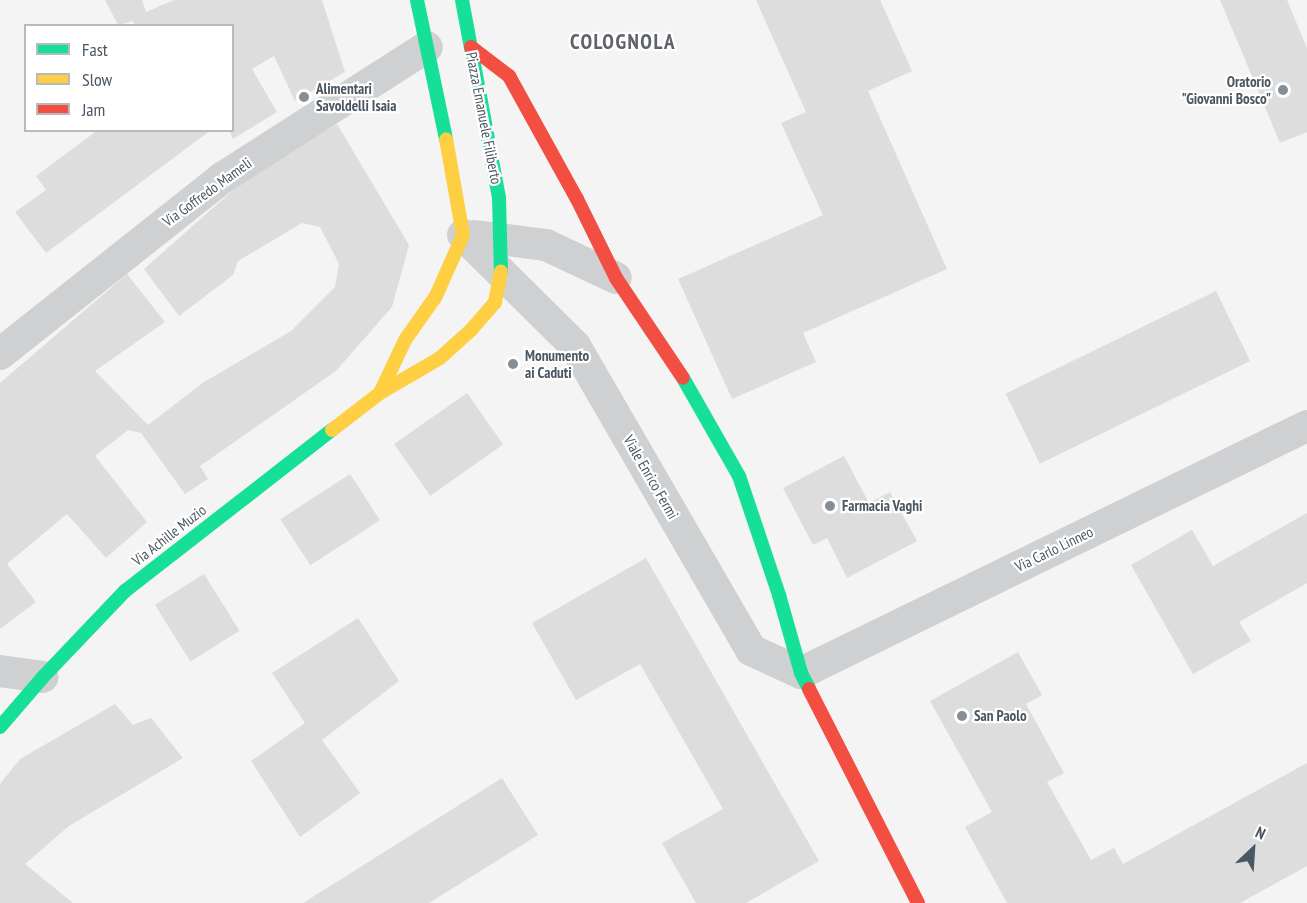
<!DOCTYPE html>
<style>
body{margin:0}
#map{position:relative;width:1307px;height:903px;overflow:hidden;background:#f4f4f4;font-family:"PT Sans Narrow",sans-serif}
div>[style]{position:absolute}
.building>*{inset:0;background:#ddddde;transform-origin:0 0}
.street>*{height:32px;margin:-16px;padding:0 16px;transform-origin:16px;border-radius:16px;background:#ced0d2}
.fast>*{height:14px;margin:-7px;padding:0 7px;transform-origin:7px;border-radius:7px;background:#16e098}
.slow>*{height:14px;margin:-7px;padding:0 7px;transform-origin:7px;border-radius:7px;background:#ffcf43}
.jam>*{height:14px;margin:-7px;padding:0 7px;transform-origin:7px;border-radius:7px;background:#f24e42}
.dots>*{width:16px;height:16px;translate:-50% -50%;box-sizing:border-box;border:3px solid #fff;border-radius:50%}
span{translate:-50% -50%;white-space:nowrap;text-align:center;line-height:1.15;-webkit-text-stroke:4.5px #fff;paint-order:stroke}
.poi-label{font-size:15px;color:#4a5661;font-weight:700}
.right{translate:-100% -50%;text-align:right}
.left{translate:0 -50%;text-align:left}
.street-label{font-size:15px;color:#4a5661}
.district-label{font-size:21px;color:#5f6368;font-weight:700;letter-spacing:1.5px}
.legend{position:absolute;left:24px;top:24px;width:210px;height:108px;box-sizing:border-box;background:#fff;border:2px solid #b7bbc0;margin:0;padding:8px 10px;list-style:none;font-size:18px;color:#4a5661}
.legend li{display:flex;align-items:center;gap:12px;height:30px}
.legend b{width:30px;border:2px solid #b7bbc0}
.north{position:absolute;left:1223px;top:819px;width:60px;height:60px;-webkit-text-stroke:4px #fff;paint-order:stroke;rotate:25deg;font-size:16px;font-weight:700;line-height:24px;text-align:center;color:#4a5661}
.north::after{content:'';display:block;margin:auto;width:21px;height:27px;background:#4a5661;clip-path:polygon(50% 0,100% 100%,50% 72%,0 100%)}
</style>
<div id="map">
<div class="building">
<div style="clip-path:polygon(105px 0,142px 0,146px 12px,174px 0,322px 0,345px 72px,295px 101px,274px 56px,252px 69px,277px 112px,233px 139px,229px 130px,232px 130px,232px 26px,135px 26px,133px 21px,118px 25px)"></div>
<div style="clip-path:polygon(756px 0,880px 0,912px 71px,868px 91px,947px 269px,803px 333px,816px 362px,732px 399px,678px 279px,823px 215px,781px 123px,806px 112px)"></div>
<div style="clip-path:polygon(1220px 0,1287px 0,1307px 48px,1307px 132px,1280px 143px)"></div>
<div style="clip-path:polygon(337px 124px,409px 245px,392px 307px,336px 371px,200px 466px,208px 479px,185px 494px,141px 433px,128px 430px,95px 456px,147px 522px,106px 558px,67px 514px,7px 564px,36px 602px,0 629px,0 383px,127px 274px,165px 322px,95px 371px,148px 425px,204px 382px,291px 331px,335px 287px,339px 264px,320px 227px,302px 223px,238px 261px,233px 275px,179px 316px,144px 269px,249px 176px)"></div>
<div style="clip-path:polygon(98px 130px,211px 130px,46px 253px,15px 212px,46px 190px,36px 176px)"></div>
<div style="left:1216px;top:291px;width:78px;height:234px;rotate:64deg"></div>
<div style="left:467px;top:393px;width:63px;height:89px;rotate:55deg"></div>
<div style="clip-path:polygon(844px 456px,869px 503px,890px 492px,917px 541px,847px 578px,827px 538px,813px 545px,783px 488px)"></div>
<div style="left:350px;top:474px;width:55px;height:83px;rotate:57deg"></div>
<div style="clip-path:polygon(1307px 513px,1307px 583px,1239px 622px,1251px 641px,1193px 674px,1131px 565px,1192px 530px,1213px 566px)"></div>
<div style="clip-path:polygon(646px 558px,819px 861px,746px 903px,696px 903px,662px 843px,723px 809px,640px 664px,576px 700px,532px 623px)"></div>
<div style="left:204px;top:574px;width:67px;height:58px;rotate:58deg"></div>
<div style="clip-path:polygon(358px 618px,399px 681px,322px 740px,360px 793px,300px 837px,251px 761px,305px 723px,272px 673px)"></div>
<div style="clip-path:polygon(1018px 652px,1042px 695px,1026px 704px,1064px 773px,1047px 782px,1091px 860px,1114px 848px,1123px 864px,1307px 763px,1307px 866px,1240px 903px,1007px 903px,965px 827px,992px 812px,930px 701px)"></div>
<div style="clip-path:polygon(115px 704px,133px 725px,151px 718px,183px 758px,69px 826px,25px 864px,73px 903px,0 903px,0 784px,20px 759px)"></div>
<div style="clip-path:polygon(502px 778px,538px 835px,429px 903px,303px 903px)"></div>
</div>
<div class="street">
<div style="left:463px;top:235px;width:158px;rotate:44.7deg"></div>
<div style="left:575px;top:346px;width:351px;rotate:59.9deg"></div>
<div style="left:751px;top:650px;width:55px;rotate:24.7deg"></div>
<div style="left:801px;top:673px;width:563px;rotate:-26.02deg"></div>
<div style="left:475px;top:236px;width:72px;rotate:7.2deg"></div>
<div style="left:546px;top:245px;width:77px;rotate:25.2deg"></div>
<div style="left:0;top:354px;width:283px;rotate:-38.4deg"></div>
<div style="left:222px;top:178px;width:243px;rotate:-32.6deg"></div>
<div style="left:0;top:671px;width:43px;rotate:7.9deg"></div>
</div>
<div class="fast">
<div style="left:417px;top:0;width:142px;rotate:78.2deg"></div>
<div style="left:462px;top:0;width:201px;rotate:79.4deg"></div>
<div style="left:499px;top:198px;width:74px;rotate:88.5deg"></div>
<div style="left:683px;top:378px;width:113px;rotate:60.3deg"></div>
<div style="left:739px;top:476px;width:126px;rotate:71.4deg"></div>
<div style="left:779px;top:595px;width:81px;rotate:74.2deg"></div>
<div style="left:801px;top:673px;width:18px;rotate:63deg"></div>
<div style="left:0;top:727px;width:66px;rotate:-49.3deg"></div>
<div style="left:43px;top:677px;width:119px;rotate:-46.4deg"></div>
<div style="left:125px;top:591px;width:262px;rotate:-37.9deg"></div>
</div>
<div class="slow">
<div style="left:380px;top:393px;width:59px;rotate:-64.7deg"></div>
<div style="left:405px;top:340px;width:54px;rotate:-54.8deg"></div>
<div style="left:436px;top:296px;width:67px;rotate:-66.1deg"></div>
<div style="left:463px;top:235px;width:97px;rotate:-100deg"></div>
<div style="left:332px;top:430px;width:61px;rotate:-37.6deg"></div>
<div style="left:380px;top:393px;width:69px;rotate:-30.3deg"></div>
<div style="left:440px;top:358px;width:42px;rotate:-42.1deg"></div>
<div style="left:471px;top:330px;width:37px;rotate:-49deg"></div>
<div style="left:495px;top:302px;width:31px;rotate:-79deg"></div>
</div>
<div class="jam">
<div style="left:471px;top:47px;width:48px;rotate:37.3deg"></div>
<div style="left:509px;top:76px;width:141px;rotate:61.1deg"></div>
<div style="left:577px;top:199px;width:88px;rotate:63.7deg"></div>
<div style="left:616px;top:278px;width:120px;rotate:56.2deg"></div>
<div style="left:809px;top:689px;width:240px;rotate:63deg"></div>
</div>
<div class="dots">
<div style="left:1283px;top:90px;background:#868d94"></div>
<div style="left:304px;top:97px;background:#868d94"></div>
<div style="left:513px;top:364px;background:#868d94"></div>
<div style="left:830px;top:506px;background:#868d94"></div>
<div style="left:962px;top:716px;background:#868d94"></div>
</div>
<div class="poi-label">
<span class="right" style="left:1271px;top:90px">Oratorio<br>"Giovanni Bosco"</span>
<span class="left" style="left:316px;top:97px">Alimentari<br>Savoldelli Isaia</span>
<span class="left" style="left:525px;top:364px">Monumento<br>ai Caduti</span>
<span class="left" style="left:842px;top:506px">Farmacia Vaghi</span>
<span class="left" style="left:974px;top:716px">San Paolo</span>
</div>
<div class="street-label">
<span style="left:484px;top:118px;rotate:79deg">Piazza Emanuele Filiberto</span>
<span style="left:207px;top:192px;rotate:-36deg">Via Goffredo Mameli</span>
<span style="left:651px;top:477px;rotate:60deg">Viale Enrico Fermi</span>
<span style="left:169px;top:535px;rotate:-38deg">Via Achille Muzio</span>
<span style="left:1054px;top:549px;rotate:-26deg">Via Carlo Linneo</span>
</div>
<div class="district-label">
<span style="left:623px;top:42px">COLOGNOLA</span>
</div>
<ul class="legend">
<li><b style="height:8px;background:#16e098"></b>Fast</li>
<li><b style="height:8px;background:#ffcf43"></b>Slow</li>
<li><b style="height:8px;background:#f24e42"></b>Jam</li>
</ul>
<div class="north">N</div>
</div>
